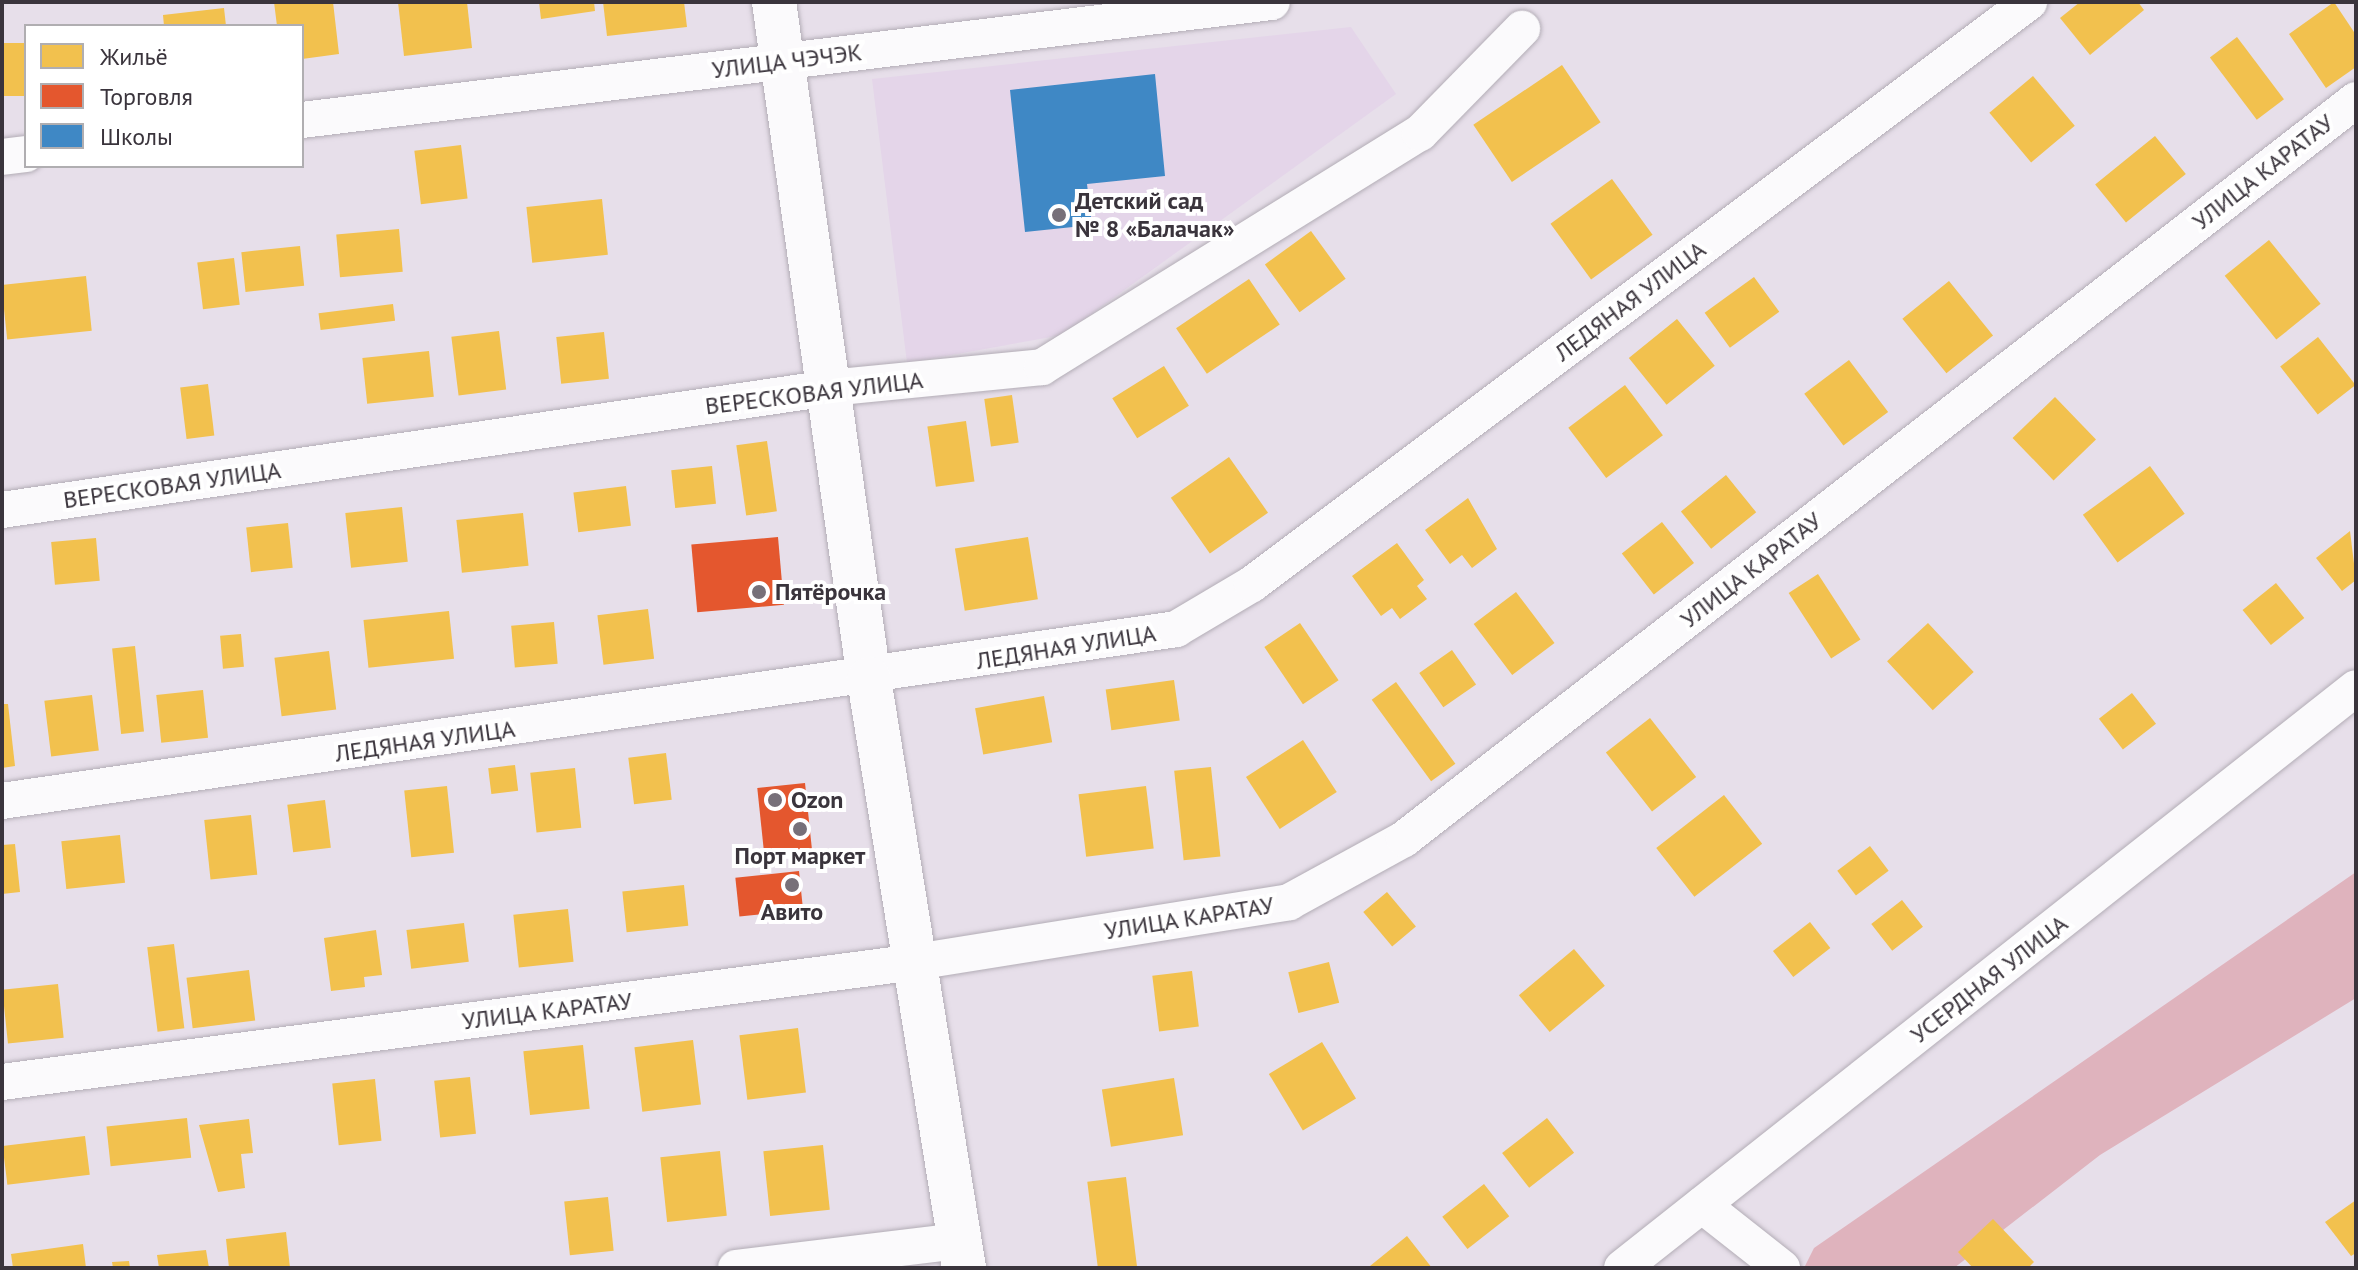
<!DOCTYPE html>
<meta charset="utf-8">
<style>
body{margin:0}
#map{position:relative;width:2358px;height:1270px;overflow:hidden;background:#e7dfea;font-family:"PT Sans",sans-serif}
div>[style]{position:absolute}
.built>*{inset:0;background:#e4d5e9}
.forest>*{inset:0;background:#dfb3bd}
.homes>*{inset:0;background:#f2c14e;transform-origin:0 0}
.shops>*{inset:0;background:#e4572e;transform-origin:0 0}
.schools>*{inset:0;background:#3f88c5}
.roads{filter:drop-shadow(0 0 2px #b3adb6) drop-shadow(0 0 2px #b3adb6)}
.minor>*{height:36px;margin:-18px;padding:0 18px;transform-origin:18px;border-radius:18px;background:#fbfafc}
.tertiary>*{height:44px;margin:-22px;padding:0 22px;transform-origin:22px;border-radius:22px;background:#fbfafc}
.dots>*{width:22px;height:22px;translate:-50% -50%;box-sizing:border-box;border:4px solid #fff;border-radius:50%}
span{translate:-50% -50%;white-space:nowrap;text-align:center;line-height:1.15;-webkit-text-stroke:8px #fff;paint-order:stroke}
.street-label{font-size:24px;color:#3a343c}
.poi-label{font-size:24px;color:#3a343c;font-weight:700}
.left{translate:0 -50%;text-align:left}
.frame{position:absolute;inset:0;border:4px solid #3a343c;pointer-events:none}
.legend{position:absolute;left:24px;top:24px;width:280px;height:144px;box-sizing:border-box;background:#fff;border:2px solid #b0aeb1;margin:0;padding:10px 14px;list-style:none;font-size:24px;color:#3a343c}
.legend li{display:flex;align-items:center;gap:16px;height:40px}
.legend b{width:40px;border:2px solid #b0aeb1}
</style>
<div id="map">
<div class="built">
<div style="clip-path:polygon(1351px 27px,1396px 94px,1062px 335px,907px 363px,872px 79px)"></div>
</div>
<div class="forest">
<div style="clip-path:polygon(2356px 872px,2356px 998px,2100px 1155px,1954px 1268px,1804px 1268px,1814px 1248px)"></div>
</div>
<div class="homes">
<div style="clip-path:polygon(274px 2px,333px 2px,339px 54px,302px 59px,302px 26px,277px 26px)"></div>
<div style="clip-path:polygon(398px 2px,467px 2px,472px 48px,404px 56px)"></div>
<div style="clip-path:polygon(539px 2px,594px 2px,595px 11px,541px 19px)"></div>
<div style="clip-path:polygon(603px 2px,684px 2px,687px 27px,607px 36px)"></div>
<div style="clip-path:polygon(2080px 2px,2138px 2px,2144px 10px,2090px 55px,2060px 18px)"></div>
<div style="clip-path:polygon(2334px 2px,2356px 35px,2356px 67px,2326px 88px,2289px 34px)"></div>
<div style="clip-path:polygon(224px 8px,226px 26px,164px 26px,163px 15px)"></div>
<div style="left:2237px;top:37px;width:78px;height:34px;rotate:53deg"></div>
<div style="left:26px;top:43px;width:53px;height:24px;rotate:90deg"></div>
<div style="left:1562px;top:65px;width:69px;height:107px;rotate:56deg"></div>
<div style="left:2033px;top:76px;width:65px;height:57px;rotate:50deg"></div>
<div style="left:2155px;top:136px;width:49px;height:77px;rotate:51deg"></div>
<div style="left:461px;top:145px;width:54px;height:47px;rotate:83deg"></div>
<div style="left:1612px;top:179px;width:69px;height:76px;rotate:54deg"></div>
<div style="left:602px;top:199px;width:56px;height:76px;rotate:84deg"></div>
<div style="left:399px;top:229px;width:43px;height:63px;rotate:85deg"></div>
<div style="left:1311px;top:231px;width:59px;height:57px;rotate:54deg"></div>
<div style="left:2269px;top:240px;width:82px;height:57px;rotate:51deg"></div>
<div style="left:300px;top:246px;width:40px;height:59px;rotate:84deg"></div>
<div style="left:234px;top:258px;width:47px;height:37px;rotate:83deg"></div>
<div style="left:86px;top:276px;width:55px;height:85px;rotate:84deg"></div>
<div style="left:1754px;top:277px;width:43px;height:61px;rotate:54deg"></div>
<div style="left:1249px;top:279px;width:55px;height:88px;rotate:56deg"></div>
<div style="left:1949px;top:281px;width:70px;height:60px;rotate:51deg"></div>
<div style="left:393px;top:304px;width:17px;height:75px;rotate:83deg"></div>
<div style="left:1677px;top:319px;width:60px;height:62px;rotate:51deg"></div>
<div style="left:499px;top:331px;width:59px;height:48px;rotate:83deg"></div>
<div style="left:604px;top:332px;width:47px;height:48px;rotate:84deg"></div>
<div style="left:2318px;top:337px;width:61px;height:48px;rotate:52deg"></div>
<div style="left:429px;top:351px;width:46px;height:67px;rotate:84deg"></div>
<div style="left:1849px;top:360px;width:65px;height:56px;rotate:53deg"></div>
<div style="left:1164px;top:366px;width:47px;height:61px;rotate:58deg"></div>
<div style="left:208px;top:384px;width:52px;height:28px;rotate:83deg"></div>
<div style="left:1625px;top:385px;width:63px;height:71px;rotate:53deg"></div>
<div style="left:1012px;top:395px;width:48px;height:28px;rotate:82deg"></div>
<div style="left:2055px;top:397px;width:59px;height:59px;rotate:46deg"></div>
<div style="left:966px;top:421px;width:61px;height:39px;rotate:82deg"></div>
<div style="left:767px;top:441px;width:71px;height:31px;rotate:82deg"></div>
<div style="left:1229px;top:457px;width:68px;height:71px;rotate:55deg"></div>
<div style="left:712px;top:466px;width:38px;height:41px;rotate:84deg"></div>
<div style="left:2150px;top:466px;width:59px;height:83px;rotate:54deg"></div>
<div style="left:1726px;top:475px;width:48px;height:58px;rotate:51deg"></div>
<div style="left:626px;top:486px;width:40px;height:53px;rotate:83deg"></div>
<div style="clip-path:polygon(1468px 498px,1497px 549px,1472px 568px,1462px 555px,1450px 564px,1425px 530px)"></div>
<div style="left:402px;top:507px;width:55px;height:57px;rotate:84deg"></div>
<div style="left:523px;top:513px;width:53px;height:67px;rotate:84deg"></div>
<div style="left:1662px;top:522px;width:52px;height:51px;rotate:52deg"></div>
<div style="left:288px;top:523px;width:45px;height:42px;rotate:84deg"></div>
<div style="clip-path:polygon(2350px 531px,2356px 580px,2342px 591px,2316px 558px)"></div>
<div style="left:1028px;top:537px;width:63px;height:74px;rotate:81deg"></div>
<div style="left:96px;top:538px;width:43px;height:45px;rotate:85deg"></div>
<div style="clip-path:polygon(1397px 543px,1424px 580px,1417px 586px,1427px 599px,1400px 619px,1392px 608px,1381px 616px,1352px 576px)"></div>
<div style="left:1818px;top:574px;width:78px;height:35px;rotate:57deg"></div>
<div style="left:2276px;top:583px;width:45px;height:43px;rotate:51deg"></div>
<div style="left:1516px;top:592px;width:64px;height:53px;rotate:53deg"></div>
<div style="left:648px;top:609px;width:50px;height:51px;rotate:83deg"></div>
<div style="left:449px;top:611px;width:48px;height:86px;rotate:84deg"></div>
<div style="left:554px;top:622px;width:42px;height:43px;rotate:85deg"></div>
<div style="left:1300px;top:623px;width:69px;height:43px;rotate:56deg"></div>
<div style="left:1928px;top:623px;width:67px;height:56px;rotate:47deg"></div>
<div style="left:241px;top:634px;width:33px;height:21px;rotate:85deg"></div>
<div style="left:135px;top:646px;width:86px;height:23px;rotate:84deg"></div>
<div style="left:1452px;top:650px;width:42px;height:40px;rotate:55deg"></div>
<div style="left:329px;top:651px;width:59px;height:55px;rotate:83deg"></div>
<div style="left:1174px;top:680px;width:41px;height:69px;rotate:82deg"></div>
<div style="left:1396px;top:682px;width:101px;height:30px;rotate:54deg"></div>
<div style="left:203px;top:690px;width:48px;height:47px;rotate:84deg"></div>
<div style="left:2132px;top:693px;width:39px;height:42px;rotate:52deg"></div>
<div style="left:92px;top:695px;width:56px;height:48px;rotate:83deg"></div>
<div style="left:1044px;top:696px;width:47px;height:70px;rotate:80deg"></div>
<div style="clip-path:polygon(2px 704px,8px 704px,15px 766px,2px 768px)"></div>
<div style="left:1650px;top:718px;width:75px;height:56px;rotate:52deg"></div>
<div style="left:1303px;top:740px;width:62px;height:68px;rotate:57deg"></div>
<div style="left:666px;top:753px;width:47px;height:38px;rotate:83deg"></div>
<div style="left:515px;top:765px;width:26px;height:27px;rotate:83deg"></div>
<div style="left:1211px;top:767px;width:90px;height:37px;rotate:84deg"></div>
<div style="left:575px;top:768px;width:60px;height:45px;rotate:84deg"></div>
<div style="left:447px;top:786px;width:67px;height:43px;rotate:84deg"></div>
<div style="left:1146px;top:786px;width:63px;height:68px;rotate:83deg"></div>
<div style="left:1724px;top:795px;width:62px;height:86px;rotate:52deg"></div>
<div style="left:325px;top:800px;width:48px;height:38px;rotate:83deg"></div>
<div style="left:251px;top:815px;width:60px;height:47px;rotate:84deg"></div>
<div style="left:120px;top:835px;width:48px;height:59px;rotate:84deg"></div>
<div style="clip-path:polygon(15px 844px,20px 892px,2px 894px,2px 845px)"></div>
<div style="left:1870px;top:846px;width:31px;height:41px;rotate:53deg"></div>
<div style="left:684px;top:885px;width:41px;height:62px;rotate:84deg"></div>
<div style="left:1387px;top:892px;width:45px;height:31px;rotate:50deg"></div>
<div style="left:1902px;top:900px;width:34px;height:39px;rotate:52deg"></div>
<div style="left:568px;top:909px;width:53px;height:55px;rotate:84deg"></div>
<div style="left:1810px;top:922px;width:33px;height:47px;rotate:52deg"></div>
<div style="left:464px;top:923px;width:39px;height:58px;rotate:83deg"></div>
<div style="clip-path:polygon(376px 930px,382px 975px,364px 977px,365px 987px,331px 991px,324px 938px)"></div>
<div style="left:174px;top:944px;width:85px;height:27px;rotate:83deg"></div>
<div style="left:1574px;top:949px;width:48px;height:72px;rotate:50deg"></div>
<div style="left:1329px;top:962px;width:42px;height:42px;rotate:76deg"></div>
<div style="left:249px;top:970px;width:51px;height:63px;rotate:83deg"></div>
<div style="left:1192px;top:971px;width:56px;height:40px;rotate:83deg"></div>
<div style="left:58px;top:984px;width:54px;height:56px;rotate:84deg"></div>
<div style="left:798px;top:1028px;width:65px;height:59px;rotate:83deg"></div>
<div style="left:693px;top:1040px;width:65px;height:59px;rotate:83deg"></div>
<div style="left:1322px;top:1042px;width:66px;height:62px;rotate:59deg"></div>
<div style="left:583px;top:1045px;width:64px;height:60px;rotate:84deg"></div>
<div style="left:470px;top:1077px;width:57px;height:36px;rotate:84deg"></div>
<div style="left:1174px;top:1078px;width:58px;height:73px;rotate:81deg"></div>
<div style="left:375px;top:1079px;width:62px;height:43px;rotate:84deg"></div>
<div style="left:187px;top:1118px;width:40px;height:81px;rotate:84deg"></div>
<div style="left:1547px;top:1118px;width:44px;height:57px;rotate:52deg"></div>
<div style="clip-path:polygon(249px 1119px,253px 1153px,241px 1154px,245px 1188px,218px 1192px,199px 1125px)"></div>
<div style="left:85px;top:1136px;width:39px;height:83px;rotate:83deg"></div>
<div style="left:823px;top:1145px;width:65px;height:60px;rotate:84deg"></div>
<div style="left:720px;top:1151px;width:65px;height:60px;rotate:84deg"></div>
<div style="left:1126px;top:1177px;width:92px;height:39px;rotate:83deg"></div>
<div style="left:1484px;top:1184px;width:41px;height:53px;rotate:52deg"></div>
<div style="left:608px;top:1197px;width:54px;height:44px;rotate:84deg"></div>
<div style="clip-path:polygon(2356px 1200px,2356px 1253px,2351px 1256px,2325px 1222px)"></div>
<div style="clip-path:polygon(1993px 1219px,2034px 1262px,2028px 1268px,1973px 1268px,1958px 1252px)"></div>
<div style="clip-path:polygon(286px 1232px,290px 1268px,229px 1268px,226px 1239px)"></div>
<div style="clip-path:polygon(1407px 1236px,1432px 1268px,1372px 1268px,1370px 1266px)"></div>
<div style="clip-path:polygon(83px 1244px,86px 1268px,13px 1268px,11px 1254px)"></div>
<div style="clip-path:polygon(206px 1250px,209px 1268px,159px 1268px,157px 1255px)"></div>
<div style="clip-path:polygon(129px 1261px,130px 1268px,113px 1268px,112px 1262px)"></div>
</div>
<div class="shops">
<div style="left:778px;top:537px;width:68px;height:87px;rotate:85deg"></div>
<div style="left:805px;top:783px;width:68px;height:48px;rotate:84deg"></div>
<div style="left:799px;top:871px;width:39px;height:64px;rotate:84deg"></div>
</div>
<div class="schools">
<div style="clip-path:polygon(1155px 74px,1165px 176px,1087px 184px,1092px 225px,1025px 232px,1010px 90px)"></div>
</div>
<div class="roads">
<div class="minor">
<div style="left:302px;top:120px;width:977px;rotate:-6.94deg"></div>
<div style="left:2px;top:157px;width:24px;rotate:-7deg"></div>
<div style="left:2px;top:510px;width:836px;rotate:-8.39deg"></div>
<div style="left:829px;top:388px;width:214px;rotate:-5.6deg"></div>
<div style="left:1042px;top:367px;width:445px;rotate:-31.8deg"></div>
<div style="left:1420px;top:133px;width:146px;rotate:-45.6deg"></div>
<div style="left:2px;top:801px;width:1187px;rotate:-8.33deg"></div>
<div style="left:1176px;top:629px;width:88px;rotate:-30.6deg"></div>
<div style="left:1252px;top:584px;width:971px;rotate:-36.83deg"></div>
<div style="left:2px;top:1082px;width:922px;rotate:-7.48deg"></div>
<div style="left:916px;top:962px;width:378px;rotate:-9.1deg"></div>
<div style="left:1289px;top:902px;width:131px;rotate:-28.7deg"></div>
<div style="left:1404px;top:839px;width:1205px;rotate:-37.82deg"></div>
<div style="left:1702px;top:1205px;width:102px;rotate:38.2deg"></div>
<div style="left:736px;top:1268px;width:226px;rotate:-6.9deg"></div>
<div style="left:1622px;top:1268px;width:935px;rotate:-38.32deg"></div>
</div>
<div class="tertiary">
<div style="left:774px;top:2px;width:684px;rotate:82.01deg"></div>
<div style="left:869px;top:679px;width:597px;rotate:80.84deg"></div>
</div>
</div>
<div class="dots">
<div style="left:1059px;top:215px;background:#777079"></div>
<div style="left:759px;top:592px;background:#777079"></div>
<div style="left:775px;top:800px;background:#777079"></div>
<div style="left:800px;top:829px;background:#777079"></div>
<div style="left:792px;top:885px;background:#777079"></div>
</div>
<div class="street-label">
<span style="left:787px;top:61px;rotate:-7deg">УЛИЦА ЧЭЧЭК</span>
<span style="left:2263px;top:172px;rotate:-38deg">УЛИЦА КАРАТАУ</span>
<span style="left:1630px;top:301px;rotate:-37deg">ЛЕДЯНАЯ УЛИЦА</span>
<span style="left:814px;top:393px;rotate:-7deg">ВЕРЕСКОВАЯ УЛИЦА</span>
<span style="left:172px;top:485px;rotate:-8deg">ВЕРЕСКОВАЯ УЛИЦА</span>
<span style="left:1751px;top:570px;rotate:-38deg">УЛИЦА КАРАТАУ</span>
<span style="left:1066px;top:647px;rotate:-9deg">ЛЕДЯНАЯ УЛИЦА</span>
<span style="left:425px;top:741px;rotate:-8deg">ЛЕДЯНАЯ УЛИЦА</span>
<span style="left:1189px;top:918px;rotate:-9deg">УЛИЦА КАРАТАУ</span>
<span style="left:1989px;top:979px;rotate:-38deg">УСЕРДНАЯ УЛИЦА</span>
<span style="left:547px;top:1011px;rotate:-7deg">УЛИЦА КАРАТАУ</span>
</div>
<div class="poi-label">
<span class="left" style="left:1075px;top:215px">Детский сад<br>№ 8 «Балачак»</span>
<span class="left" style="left:775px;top:592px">Пятёрочка</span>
<span class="left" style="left:791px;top:800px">Ozon</span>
<span style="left:800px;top:856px">Порт маркет</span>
<span style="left:792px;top:912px">Авито</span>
</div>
<div class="frame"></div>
<ul class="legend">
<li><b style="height:22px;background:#f2c14e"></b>Жильё</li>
<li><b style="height:22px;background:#e4572e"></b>Торговля</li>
<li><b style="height:22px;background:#3f88c5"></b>Школы</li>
</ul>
</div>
